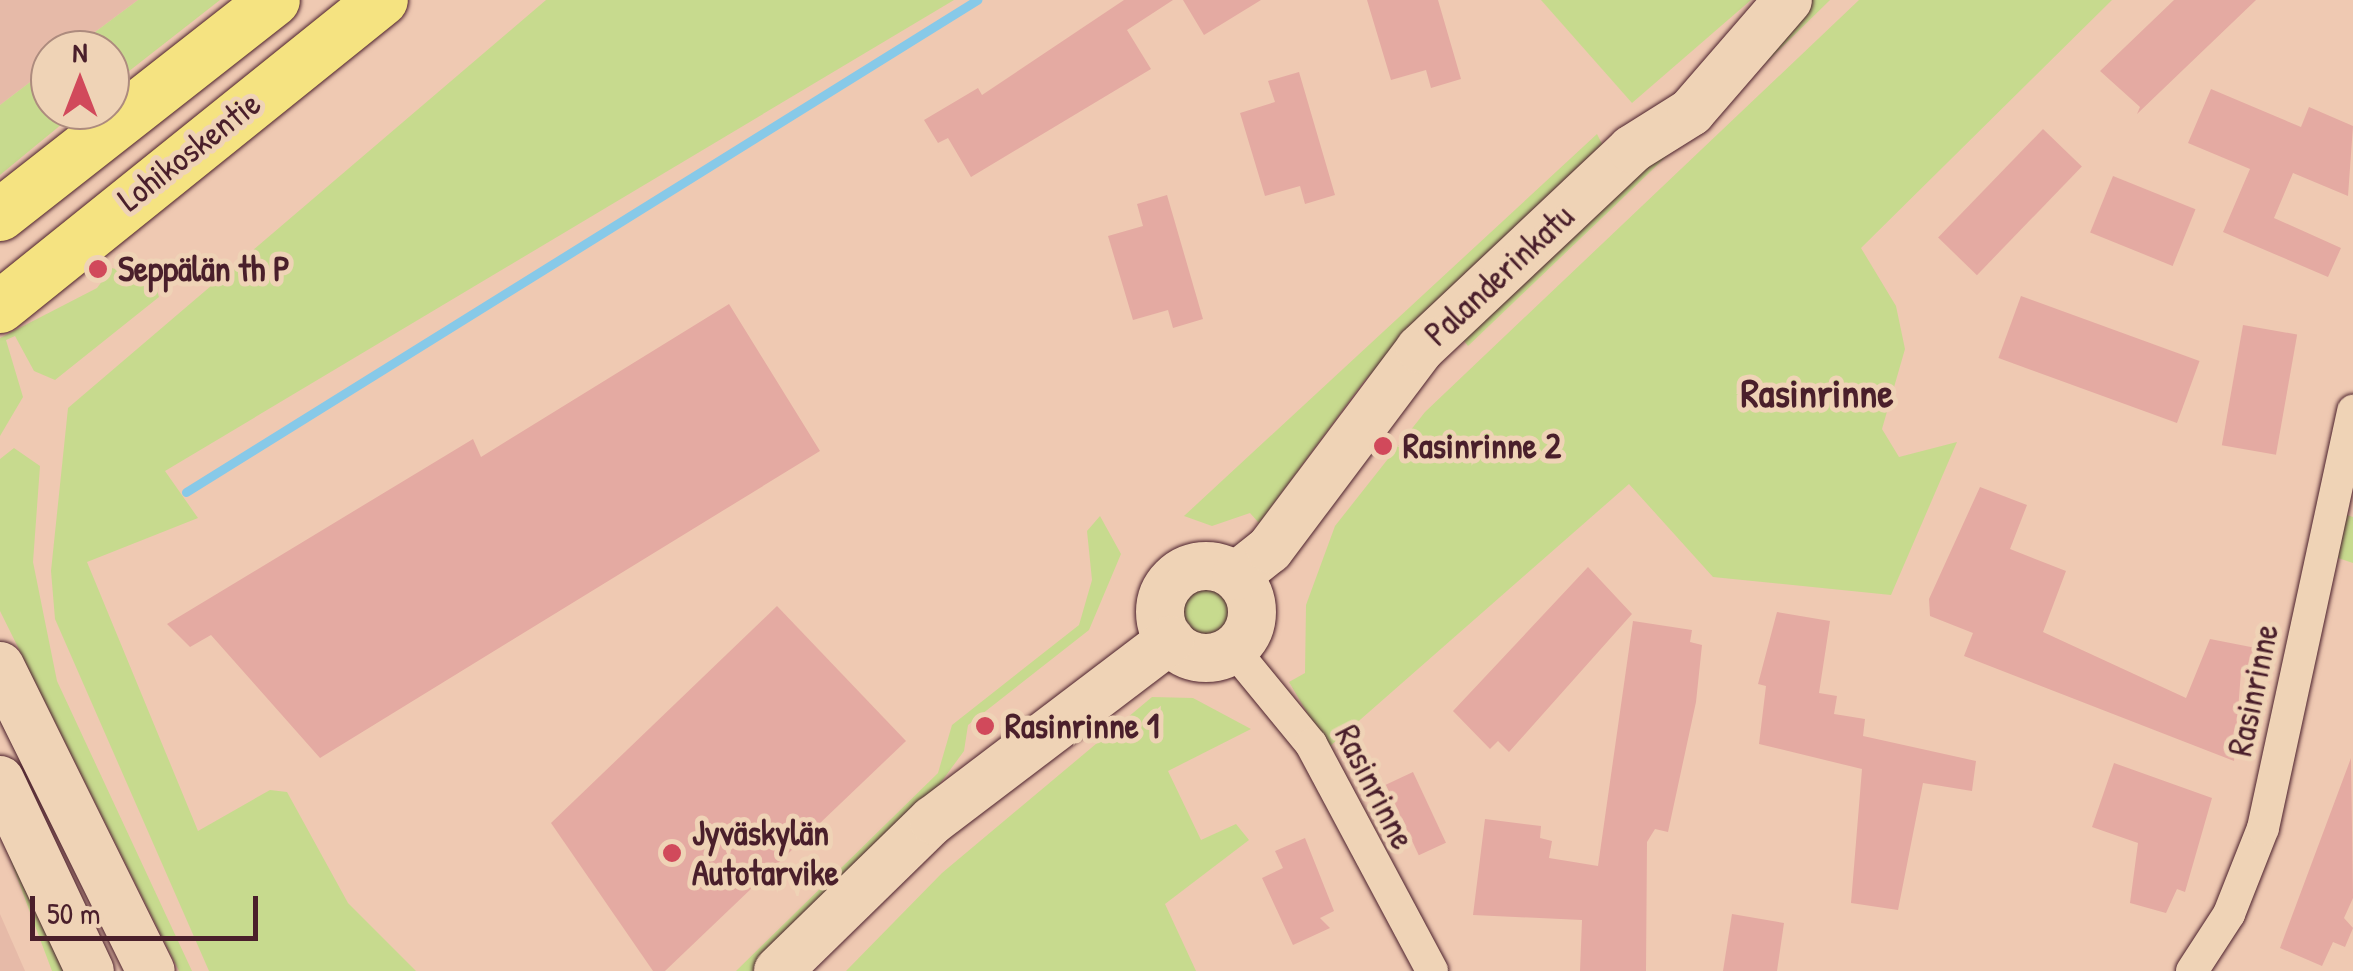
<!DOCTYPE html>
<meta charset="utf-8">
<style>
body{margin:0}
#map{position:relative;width:2353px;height:971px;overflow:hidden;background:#efc9b2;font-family:"Patrick Hand",sans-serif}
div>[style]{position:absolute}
.built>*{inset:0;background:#e6baa8}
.green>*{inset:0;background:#c7da8e}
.round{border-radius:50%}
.stream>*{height:9px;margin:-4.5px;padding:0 4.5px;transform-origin:4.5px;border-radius:4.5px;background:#87c9e8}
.building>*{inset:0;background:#e4aaa2;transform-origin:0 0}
.roads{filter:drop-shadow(0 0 2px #4a1f2b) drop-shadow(0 0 2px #4a1f2b)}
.street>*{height:32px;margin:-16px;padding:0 16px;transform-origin:16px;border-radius:16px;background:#efd3b6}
.secondary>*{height:48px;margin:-24px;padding:0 24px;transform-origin:24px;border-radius:24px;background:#efd3b6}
.secondary>.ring{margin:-24px;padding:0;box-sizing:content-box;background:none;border:48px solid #efd3b6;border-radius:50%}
.primary>*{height:52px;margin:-26px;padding:0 26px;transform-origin:26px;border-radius:26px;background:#f5e381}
.dots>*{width:28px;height:28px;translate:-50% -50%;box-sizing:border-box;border:5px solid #efd3b6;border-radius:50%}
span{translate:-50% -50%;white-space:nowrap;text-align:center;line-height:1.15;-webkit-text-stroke:10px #efd3b6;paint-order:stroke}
.street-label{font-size:35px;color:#4a1f2b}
.poi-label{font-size:35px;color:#4a1f2b;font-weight:700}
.left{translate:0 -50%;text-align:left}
.quarter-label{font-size:40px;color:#4a1f2b;font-weight:700}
.north{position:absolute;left:30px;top:30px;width:100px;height:100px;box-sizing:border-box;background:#efd3b6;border:2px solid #ad8b7e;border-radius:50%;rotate:0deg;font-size:28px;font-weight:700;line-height:40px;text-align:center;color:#4a1f2b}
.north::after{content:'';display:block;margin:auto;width:35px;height:45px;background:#d1495b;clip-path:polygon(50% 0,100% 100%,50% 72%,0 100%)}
.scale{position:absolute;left:30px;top:896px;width:228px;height:45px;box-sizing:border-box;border:5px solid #4a1f2b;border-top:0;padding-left:12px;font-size:30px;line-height:35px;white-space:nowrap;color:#4a1f2b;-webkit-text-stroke:8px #efd3b6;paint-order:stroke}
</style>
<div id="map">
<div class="built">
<div style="clip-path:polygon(0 0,138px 0,71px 50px,50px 50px,50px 67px,0 105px)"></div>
<div style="clip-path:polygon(0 914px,25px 971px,0 971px)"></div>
</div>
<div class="green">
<div style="clip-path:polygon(138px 0,220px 0,110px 86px,110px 50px,71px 50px)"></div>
<div style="clip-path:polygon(546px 0,954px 0,165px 471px,198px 518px,87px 562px,198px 831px,270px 790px,287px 792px,348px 903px,416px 971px,209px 971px,55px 619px,51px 571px,68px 408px)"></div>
<div style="clip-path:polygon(1541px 0,1751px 0,1632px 103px)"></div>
<div style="clip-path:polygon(1807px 0,1830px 0,1732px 96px)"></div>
<div style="clip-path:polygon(1859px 0,2112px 0,1861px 248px,1896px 306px,1905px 349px,1882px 429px,1899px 457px,1957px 442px,1891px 595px,1713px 577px,1629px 484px,1328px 748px,1289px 682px,1305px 673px,1306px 605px,1335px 526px,1425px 412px)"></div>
<div style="clip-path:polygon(50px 67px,50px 110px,79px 110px,0 175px,0 105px)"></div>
<div style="clip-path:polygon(1597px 134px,1604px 148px,1365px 380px,1259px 523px,1250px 513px,1212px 526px,1184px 516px)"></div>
<div style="clip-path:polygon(1673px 150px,1468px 346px,1458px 333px,1645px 157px)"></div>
<div style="clip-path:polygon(112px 268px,154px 281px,159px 297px,55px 380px,34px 371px,15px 336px,6px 340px,23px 397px,0 436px,0 338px,97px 288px)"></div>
<div style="clip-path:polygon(14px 448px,40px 466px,33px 562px,57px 681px,192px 971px,179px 971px,0 611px,0 459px)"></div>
<div style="clip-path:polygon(2344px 514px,2353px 517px,2353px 563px,2338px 558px)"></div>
<div style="clip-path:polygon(1100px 516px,1121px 554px,1089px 630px,968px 725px,964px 751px,939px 785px,753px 971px,736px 971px,938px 773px,952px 725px,1079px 625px,1092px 580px,1087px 531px)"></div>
<div class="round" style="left:1182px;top:586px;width:50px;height:50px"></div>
<div style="clip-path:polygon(1152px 697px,1193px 698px,1251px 729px,1168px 771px,1201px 840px,1236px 824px,1249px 840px,1165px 904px,1196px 971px,846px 971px,942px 873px)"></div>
<div style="clip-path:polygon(0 832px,54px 946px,63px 971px,52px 971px)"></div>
</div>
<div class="stream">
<div style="left:186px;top:492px;width:932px;rotate:-31.88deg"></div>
</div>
<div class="building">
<div style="clip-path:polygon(1124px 0,1173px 0,1127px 30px,1151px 69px,971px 177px,948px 138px,938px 143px,924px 120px,978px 88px,982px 95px)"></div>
<div style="clip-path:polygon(1183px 0,1261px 0,1204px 35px)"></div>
<div style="clip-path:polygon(1367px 0,1438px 0,1461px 79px,1431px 88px,1426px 70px,1391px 80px)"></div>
<div style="clip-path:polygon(2174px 0,2256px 0,2137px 114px,2140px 107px,2100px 71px)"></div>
<div style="clip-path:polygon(1299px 72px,1335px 195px,1305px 204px,1300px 186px,1265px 196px,1240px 113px,1275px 102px,1268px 81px)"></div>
<div style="clip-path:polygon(2211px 89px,2301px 127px,2309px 107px,2353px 126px,2348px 196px,2293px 173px,2274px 218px,2341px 248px,2328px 277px,2223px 232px,2250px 169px,2188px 143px)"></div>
<div style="left:2043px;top:129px;width:54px;height:151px;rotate:44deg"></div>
<div style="left:2113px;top:176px;width:89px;height:61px;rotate:22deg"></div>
<div style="clip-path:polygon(1167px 195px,1203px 319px,1173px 328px,1168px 310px,1133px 320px,1108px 236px,1143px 226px,1137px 204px)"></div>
<div style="left:2021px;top:296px;width:190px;height:66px;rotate:20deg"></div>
<div style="clip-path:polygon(729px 304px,820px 451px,320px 758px,211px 635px,190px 647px,167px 624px,473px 439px,481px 457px)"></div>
<div style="left:2243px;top:325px;width:55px;height:122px;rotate:10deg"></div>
<div style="clip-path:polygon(1980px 487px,2027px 505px,2010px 549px,2066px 571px,2043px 632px,2186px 698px,2210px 639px,2261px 649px,2255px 675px,2241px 672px,2234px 761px,1964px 656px,1973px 633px,1930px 616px,1929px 599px)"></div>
<div style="clip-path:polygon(1588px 567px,1632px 614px,1509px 752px,1498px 741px,1490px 749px,1453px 711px)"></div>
<div style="clip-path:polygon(777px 606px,906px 741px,665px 971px,653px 971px,551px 823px)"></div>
<div style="clip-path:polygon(1777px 612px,1830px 621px,1819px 693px,1837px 696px,1834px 714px,1865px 719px,1863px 736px,1976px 761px,1972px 791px,1923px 783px,1898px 910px,1851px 903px,1862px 769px,1759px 744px,1766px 686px,1758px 684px)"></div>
<div style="clip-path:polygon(1633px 621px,1692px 630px,1690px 642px,1702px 645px,1696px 702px,1668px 832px,1655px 829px,1647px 842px,1646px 971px,1580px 971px,1582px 920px,1473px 915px,1485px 819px,1541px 826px,1540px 838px,1552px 841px,1549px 858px,1598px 866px)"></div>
<div style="clip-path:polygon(2351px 758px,2353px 898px,2344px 918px,2353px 928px,2345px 947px,2333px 942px,2322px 966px,2280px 948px)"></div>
<div style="clip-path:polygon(2114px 763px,2212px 798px,2185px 892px,2177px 889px,2166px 913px,2130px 903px,2138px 843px,2092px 827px)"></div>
<div style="left:1413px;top:772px;width:78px;height:30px;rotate:65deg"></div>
<div style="clip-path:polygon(1305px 838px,1334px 911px,1320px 918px,1330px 928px,1293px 945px,1262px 878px,1283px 868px,1275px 851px)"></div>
<div style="clip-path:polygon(1732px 914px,1784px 923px,1777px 971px,1723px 971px)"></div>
</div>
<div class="roads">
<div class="street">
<div style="left:1233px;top:649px;width:123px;rotate:50.6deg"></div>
<div style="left:1311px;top:744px;width:257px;rotate:61.9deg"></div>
<div style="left:2192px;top:971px;width:68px;rotate:-57deg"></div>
<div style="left:2229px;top:914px;width:92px;rotate:-68.4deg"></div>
<div style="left:2263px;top:828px;width:427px;rotate:-77.8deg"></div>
</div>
<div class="secondary">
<div class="ring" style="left:1160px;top:566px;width:44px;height:44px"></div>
<div style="left:1236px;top:576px;width:43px;rotate:-38.5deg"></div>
<div style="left:1270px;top:549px;width:250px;rotate:-53.1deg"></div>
<div style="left:1420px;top:349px;width:291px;rotate:-43.3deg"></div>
<div style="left:1632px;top:149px;width:70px;rotate:-32.1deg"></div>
<div style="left:1691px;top:112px;width:148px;rotate:-49.1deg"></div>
<div style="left:0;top:666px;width:340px;rotate:63.7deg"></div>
<div style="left:0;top:780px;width:211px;rotate:64.8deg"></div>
<div style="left:778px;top:971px;width:216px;rotate:-44.3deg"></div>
<div style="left:933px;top:820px;width:298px;rotate:-37.2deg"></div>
</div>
<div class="primary">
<div style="left:0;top:215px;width:348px;rotate:-38.1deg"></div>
<div style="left:0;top:307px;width:490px;rotate:-38.8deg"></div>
</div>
</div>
<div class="dots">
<div style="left:98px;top:269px;background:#d1495b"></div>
<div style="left:1383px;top:446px;background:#d1495b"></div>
<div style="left:985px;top:726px;background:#d1495b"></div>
<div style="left:672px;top:853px;background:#d1495b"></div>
</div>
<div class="street-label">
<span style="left:189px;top:151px;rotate:-38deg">Lohikoskentie</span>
<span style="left:1499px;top:275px;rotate:-43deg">Palanderinkatu</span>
<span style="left:2253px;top:690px;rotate:-78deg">Rasinrinne</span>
<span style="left:1375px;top:787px;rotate:63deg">Rasinrinne</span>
</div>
<div class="poi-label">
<span class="left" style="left:118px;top:269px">Seppälän th P</span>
<span class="left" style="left:1403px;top:446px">Rasinrinne 2</span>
<span class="left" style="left:1005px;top:726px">Rasinrinne 1</span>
<span class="left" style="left:692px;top:853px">Jyväskylän<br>Autotarvike</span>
</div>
<div class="quarter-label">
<span style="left:1817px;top:392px">Rasinrinne</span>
</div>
<div class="north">N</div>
<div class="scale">50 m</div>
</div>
